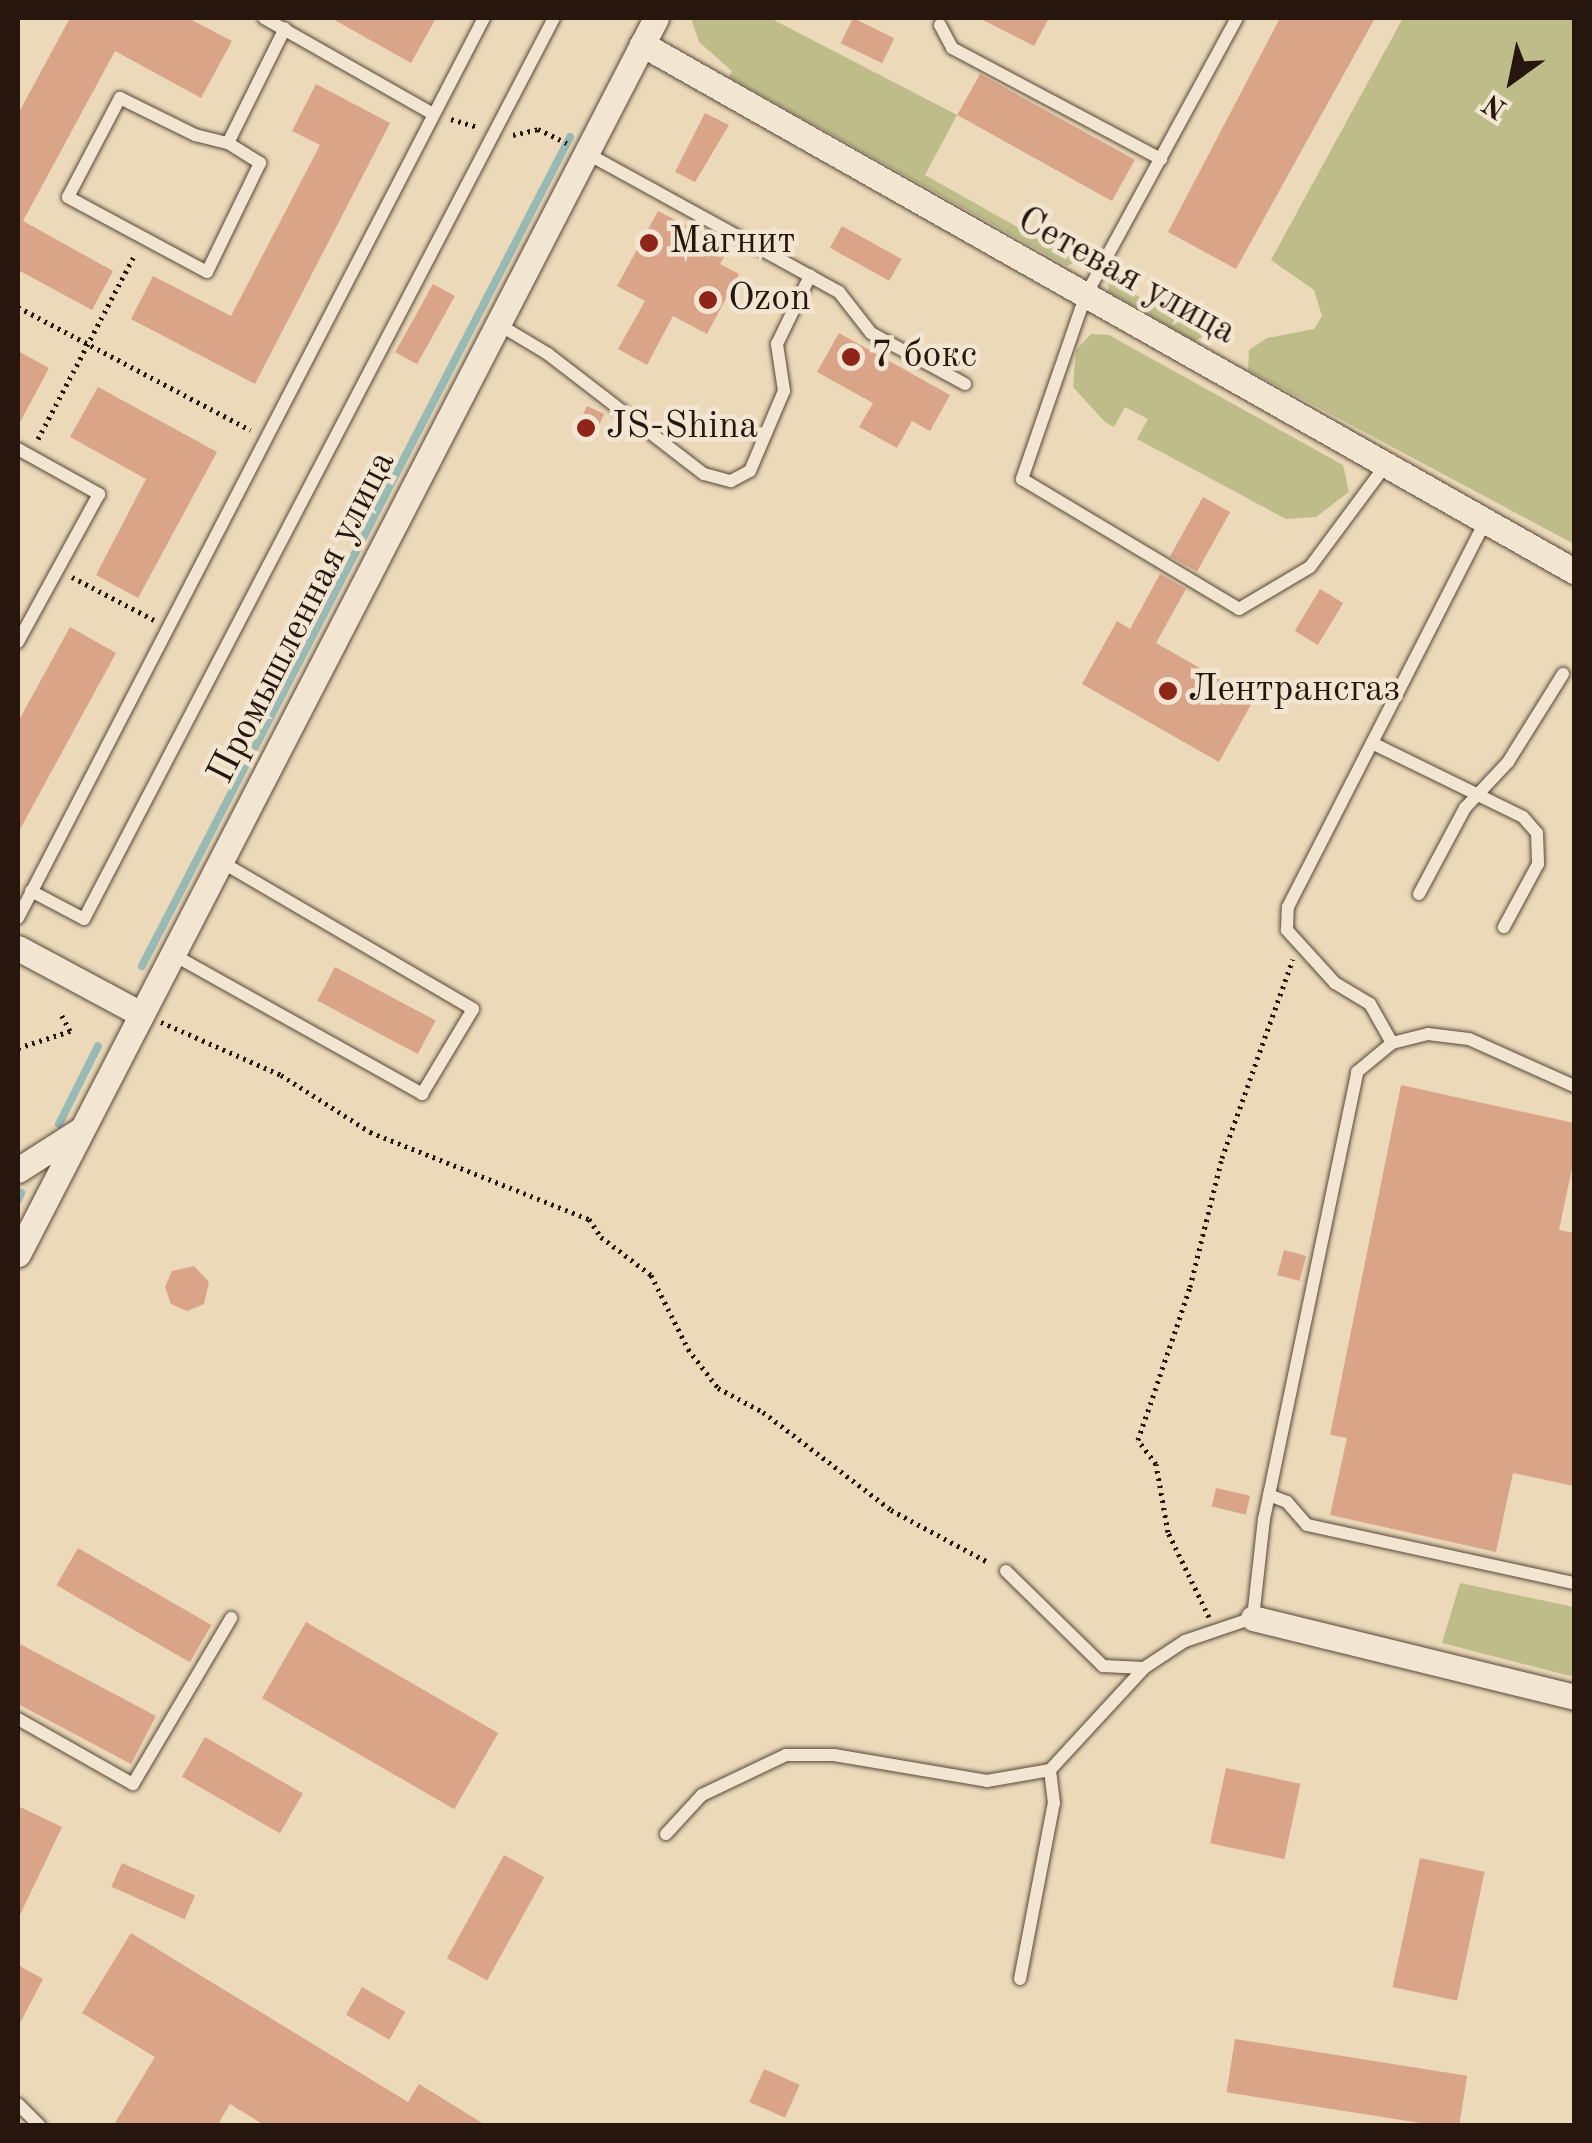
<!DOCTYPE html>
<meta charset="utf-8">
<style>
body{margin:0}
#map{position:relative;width:1592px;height:2143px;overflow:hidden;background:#ebd9b9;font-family:"Old Standard TT",serif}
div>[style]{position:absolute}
.green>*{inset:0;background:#bebd8a}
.stream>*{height:8px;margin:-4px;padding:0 4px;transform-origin:4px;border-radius:4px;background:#99b9b5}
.building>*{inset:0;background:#daa489;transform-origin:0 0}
.path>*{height:5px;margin-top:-2.5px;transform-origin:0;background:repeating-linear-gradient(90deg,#26160e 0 2.5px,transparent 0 7.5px)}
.roads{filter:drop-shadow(0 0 2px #574739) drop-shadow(0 0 2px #574739)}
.lane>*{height:12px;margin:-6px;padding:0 6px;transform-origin:6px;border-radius:6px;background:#f2e6d2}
.street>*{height:25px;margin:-12.5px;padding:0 12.5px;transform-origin:12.5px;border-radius:12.5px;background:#f2e6d2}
.dots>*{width:28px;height:28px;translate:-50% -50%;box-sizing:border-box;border:5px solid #f2e6d2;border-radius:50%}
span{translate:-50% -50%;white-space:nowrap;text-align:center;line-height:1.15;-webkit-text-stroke:9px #f2e6d2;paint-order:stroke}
.poi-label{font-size:38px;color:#26160e}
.left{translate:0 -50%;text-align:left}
.street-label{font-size:38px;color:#26160e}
.frame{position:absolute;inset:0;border:20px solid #26160e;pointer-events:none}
.north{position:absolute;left:1462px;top:30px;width:100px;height:100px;-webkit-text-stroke:8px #f2e6d2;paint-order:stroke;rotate:213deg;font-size:28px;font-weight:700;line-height:40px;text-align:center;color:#26160e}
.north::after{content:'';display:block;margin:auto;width:35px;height:45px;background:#26160e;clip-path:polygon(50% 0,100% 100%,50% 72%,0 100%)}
</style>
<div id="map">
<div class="green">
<div style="clip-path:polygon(691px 18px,770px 18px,957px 115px,925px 175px,1077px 261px,1067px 266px,729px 77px,732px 71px,699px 42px)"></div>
<div style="clip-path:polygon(1403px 18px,1574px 18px,1574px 544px,1248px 370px,1249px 350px,1267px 338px,1314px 329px,1322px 316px,1314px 290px,1271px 260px)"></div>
<div style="clip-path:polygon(1109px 279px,1199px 333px,1202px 337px,1195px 341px,1108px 291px)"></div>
<div style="clip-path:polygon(1091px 334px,1109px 335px,1343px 465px,1349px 492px,1316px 517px,1286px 519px,1137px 439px,1148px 419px,1125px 407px,1114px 427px,1105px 422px,1073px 387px,1076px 350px)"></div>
<div style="clip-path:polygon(1460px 1583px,1574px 1607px,1574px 1677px,1442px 1643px)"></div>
</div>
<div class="stream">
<div style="left:142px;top:966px;width:933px;rotate:-62.69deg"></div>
<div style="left:59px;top:1124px;width:87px;rotate:-63.4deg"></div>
<div style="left:18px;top:1200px;width:8px;rotate:-67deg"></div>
</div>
<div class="building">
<div style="clip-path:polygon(70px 18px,188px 18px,232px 41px,201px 98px,115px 51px,23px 221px,113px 271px,92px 310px,18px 270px,18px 114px)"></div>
<div style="clip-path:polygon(331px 18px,436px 18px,411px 63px)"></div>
<div style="left:853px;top:18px;width:46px;height:28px;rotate:26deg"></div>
<div style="clip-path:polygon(979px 18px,1049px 18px,1034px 46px)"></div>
<div style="clip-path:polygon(1280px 18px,1375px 18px,1236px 269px,1168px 232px)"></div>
<div style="left:980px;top:74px;width:177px;height:47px;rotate:29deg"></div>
<div style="clip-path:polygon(316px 84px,390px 123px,255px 384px,131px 319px,153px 276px,231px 316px,320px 145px,292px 131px)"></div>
<div style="clip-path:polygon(705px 113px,729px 125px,695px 182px,675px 172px)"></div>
<div style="clip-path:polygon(658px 211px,729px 248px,720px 264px,739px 274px,707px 334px,673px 316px,647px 365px,618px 349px,645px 301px,617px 286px)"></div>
<div style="left:842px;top:226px;width:68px;height:25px;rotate:29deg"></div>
<div style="left:433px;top:284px;width:25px;height:78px;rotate:29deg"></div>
<div style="clip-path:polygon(839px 333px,950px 395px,930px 431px,912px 421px,897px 448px,859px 427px,873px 403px,817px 372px)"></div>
<div style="clip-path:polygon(18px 351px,49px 368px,18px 426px)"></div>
<div style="clip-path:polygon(98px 387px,217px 452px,138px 598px,96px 575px,146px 479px,70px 437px)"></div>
<div style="left:587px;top:406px;width:19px;height:22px;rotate:25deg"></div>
<div style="left:1203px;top:497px;width:31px;height:68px;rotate:29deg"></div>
<div style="clip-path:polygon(1160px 574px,1186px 589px,1156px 643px,1254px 699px,1219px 762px,1082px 684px,1117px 621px,1130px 629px)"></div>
<div style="left:1320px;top:589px;width:27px;height:49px;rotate:31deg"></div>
<div style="clip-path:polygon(70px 627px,116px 653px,18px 833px,18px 722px)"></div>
<div style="left:335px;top:967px;width:114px;height:38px;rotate:28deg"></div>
<div style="clip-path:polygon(1401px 1085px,1574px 1123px,1574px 1159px,1559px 1230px,1574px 1233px,1574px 1486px,1513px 1473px,1496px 1552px,1330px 1515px,1347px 1438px,1330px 1435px)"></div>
<div style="left:1284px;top:1250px;width:23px;height:26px;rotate:15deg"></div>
<div style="clip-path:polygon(194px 1266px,209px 1282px,204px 1304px,187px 1311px,171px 1304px,165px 1287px,172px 1271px)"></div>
<div style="left:1216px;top:1488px;width:35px;height:19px;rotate:13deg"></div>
<div style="left:78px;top:1548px;width:154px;height:43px;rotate:30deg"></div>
<div style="left:306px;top:1622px;width:222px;height:88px;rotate:30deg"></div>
<div style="clip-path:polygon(18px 1643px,156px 1716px,131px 1764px,18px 1704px)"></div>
<div style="left:205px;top:1737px;width:113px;height:46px;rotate:30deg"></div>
<div style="left:1226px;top:1768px;width:76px;height:77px;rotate:12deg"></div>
<div style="clip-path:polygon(18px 1806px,62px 1827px,18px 1919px)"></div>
<div style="left:504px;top:1855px;width:46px;height:118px;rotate:29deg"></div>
<div style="left:1420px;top:1858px;width:66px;height:132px;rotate:12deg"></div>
<div style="left:122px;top:1863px;width:80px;height:26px;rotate:24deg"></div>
<div style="clip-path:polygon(131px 1933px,408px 2102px,419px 2084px,487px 2126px,266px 2126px,230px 2104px,217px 2126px,113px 2126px,155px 2057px,82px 2013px)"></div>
<div style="clip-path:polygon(18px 1965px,43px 1979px,18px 2027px)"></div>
<div style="left:362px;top:1987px;width:50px;height:32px;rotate:30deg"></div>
<div style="left:1235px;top:2039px;width:235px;height:54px;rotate:9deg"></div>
<div style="left:764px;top:2069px;width:39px;height:36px;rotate:24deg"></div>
</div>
<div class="path">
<div style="left:451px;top:119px;width:28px;rotate:17deg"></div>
<div style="left:513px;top:135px;width:26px;rotate:-13deg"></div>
<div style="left:538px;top:129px;width:32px;rotate:26deg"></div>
<div style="left:18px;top:307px;width:263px;rotate:27.9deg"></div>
<div style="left:38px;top:439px;width:209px;rotate:-62.3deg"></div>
<div style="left:72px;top:577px;width:95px;rotate:27.6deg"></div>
<div style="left:161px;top:1022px;width:131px;rotate:23.8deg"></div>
<div style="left:281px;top:1075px;width:106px;rotate:32.6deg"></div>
<div style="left:370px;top:1132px;width:236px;rotate:21.7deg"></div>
<div style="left:589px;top:1219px;width:22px;rotate:56deg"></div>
<div style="left:601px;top:1237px;width:63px;rotate:37.2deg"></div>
<div style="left:651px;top:1275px;width:83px;rotate:63.4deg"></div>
<div style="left:688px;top:1349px;width:49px;rotate:52.4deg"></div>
<div style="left:718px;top:1388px;width:51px;rotate:28.1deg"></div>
<div style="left:763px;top:1412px;width:161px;rotate:37.4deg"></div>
<div style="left:891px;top:1510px;width:112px;rotate:28.2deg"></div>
<div style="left:18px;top:1048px;width:55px;rotate:-18.1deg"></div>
<div style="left:70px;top:1031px;width:19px;rotate:-118deg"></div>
<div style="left:1209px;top:1617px;width:94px;rotate:-115.8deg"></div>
<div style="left:1168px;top:1532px;width:69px;rotate:-100deg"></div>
<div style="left:1156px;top:1464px;width:30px;rotate:-127deg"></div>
<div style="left:1138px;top:1440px;width:162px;rotate:-71.2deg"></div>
<div style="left:1190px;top:1287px;width:133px;rotate:-76.1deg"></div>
<div style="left:1222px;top:1158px;width:211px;rotate:-70.4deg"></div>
</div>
<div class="roads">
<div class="lane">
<div style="left:264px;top:18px;width:194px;rotate:29.6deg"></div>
<div style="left:1237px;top:18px;width:318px;rotate:118.6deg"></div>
<div style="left:1085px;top:297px;width:193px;rotate:109.1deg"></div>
<div style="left:1022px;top:479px;width:253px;rotate:30.9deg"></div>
<div style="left:1239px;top:609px;width:82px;rotate:-30.6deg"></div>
<div style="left:1310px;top:567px;width:126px;rotate:-53.4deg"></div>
<div style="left:940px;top:25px;width:26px;rotate:62deg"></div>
<div style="left:952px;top:48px;width:237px;rotate:28deg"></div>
<div style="left:228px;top:143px;width:38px;rotate:32deg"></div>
<div style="left:260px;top:163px;width:121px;rotate:115.9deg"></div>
<div style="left:207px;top:272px;width:158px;rotate:-151.7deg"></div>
<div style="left:68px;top:197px;width:112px;rotate:-62.3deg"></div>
<div style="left:120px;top:98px;width:84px;rotate:26.3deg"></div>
<div style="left:195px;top:135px;width:34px;rotate:14deg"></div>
<div style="left:228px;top:143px;width:128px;rotate:-63.6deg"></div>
<div style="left:586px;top:153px;width:289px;rotate:28.8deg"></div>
<div style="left:839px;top:292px;width:52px;rotate:52deg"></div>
<div style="left:871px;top:333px;width:107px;rotate:28.5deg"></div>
<div style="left:498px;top:324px;width:58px;rotate:31deg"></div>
<div style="left:548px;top:354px;width:197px;rotate:37.6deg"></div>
<div style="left:704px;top:474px;width:28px;rotate:15deg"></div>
<div style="left:731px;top:481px;width:21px;rotate:-28deg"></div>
<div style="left:750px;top:471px;width:87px;rotate:-67deg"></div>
<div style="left:784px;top:391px;width:48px;rotate:-98.5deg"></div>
<div style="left:777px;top:344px;width:76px;rotate:-64.1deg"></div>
<div style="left:18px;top:449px;width:93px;rotate:29.1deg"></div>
<div style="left:99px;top:494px;width:169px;rotate:118.7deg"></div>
<div style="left:1372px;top:743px;width:168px;rotate:26.1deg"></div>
<div style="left:1523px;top:817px;width:21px;rotate:49deg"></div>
<div style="left:1537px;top:833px;width:31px;rotate:88deg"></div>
<div style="left:1538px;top:864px;width:72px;rotate:118.4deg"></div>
<div style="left:31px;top:891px;width:60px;rotate:27.8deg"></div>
<div style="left:84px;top:919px;width:1016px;rotate:-62.45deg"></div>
<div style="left:1419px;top:894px;width:98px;rotate:-61.9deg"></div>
<div style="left:1465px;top:808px;width:63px;rotate:-46.9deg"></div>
<div style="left:1508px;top:762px;width:104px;rotate:-58deg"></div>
<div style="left:18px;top:918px;width:1013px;rotate:-62.63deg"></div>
<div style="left:172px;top:954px;width:287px;rotate:29.2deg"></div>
<div style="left:422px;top:1094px;width:99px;rotate:-59deg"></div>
<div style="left:473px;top:1009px;width:293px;rotate:-149.7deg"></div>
<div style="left:1392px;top:1043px;width:45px;rotate:-119.4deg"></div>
<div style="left:1370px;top:1004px;width:41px;rotate:-149deg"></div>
<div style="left:1335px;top:983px;width:72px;rotate:-132.2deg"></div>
<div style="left:1287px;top:930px;width:23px;rotate:-88deg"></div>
<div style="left:1288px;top:907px;width:432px;rotate:-62.9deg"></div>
<div style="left:1269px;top:1495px;width:19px;rotate:21deg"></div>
<div style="left:1287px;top:1502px;width:30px;rotate:49deg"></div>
<div style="left:1307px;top:1525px;width:273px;rotate:12.3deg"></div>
<div style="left:1006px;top:1571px;width:136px;rotate:44.4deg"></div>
<div style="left:1103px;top:1666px;width:41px;rotate:2.8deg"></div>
<div style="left:18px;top:1719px;width:132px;rotate:29.5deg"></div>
<div style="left:133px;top:1784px;width:193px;rotate:-59.4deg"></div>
<div style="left:666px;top:1834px;width:53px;rotate:-47.3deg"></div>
<div style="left:702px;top:1795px;width:93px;rotate:-25.5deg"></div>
<div style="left:786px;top:1755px;width:48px"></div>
<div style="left:834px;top:1755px;width:155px;rotate:9.6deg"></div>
<div style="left:987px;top:1781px;width:64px;rotate:-9.9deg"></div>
<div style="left:1050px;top:1770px;width:139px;rotate:-47.3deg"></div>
<div style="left:1144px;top:1668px;width:49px;rotate:-33.4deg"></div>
<div style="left:1185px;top:1641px;width:72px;rotate:-18.7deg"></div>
<div style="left:1253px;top:1618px;width:100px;rotate:-83.7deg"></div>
<div style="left:1264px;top:1519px;width:457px;rotate:-78.2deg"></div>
<div style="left:1357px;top:1072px;width:45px;rotate:-39.6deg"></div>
<div style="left:1392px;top:1043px;width:37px;rotate:-14deg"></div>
<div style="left:1428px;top:1034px;width:41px;rotate:7deg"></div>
<div style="left:1469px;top:1039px;width:115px;rotate:24.1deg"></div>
<div style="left:1020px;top:1979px;width:179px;rotate:-79.1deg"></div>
<div style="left:1054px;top:1803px;width:33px;rotate:-97deg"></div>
<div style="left:18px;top:2104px;width:31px;rotate:45deg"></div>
</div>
<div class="street">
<div style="left:642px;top:44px;width:1071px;rotate:29.49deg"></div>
<div style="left:18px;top:948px;width:140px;rotate:28.2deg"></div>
<div style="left:18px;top:1170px;width:76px;rotate:-32.6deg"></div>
<div style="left:18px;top:1254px;width:1391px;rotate:-62.7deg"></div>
<div style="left:1253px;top:1618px;width:331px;rotate:13.8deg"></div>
</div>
</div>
<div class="dots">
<div style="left:649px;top:243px;background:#8f2418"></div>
<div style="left:708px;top:300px;background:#8f2418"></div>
<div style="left:851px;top:357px;background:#8f2418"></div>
<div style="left:586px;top:428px;background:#8f2418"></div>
<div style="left:1168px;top:691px;background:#8f2418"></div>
</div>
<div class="poi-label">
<span class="left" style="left:669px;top:243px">Магнит</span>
<span class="left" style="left:728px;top:300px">Ozon</span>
<span class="left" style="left:871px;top:357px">7 бокс</span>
<span class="left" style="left:606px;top:428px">JS-Shina</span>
<span class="left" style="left:1188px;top:691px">Лентрансгаз</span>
</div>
<div class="street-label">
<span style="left:1126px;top:277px;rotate:29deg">Сетевая улица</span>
<span style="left:303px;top:618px;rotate:-63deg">Промышленная улица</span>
</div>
<div class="frame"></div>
<div class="north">N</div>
</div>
